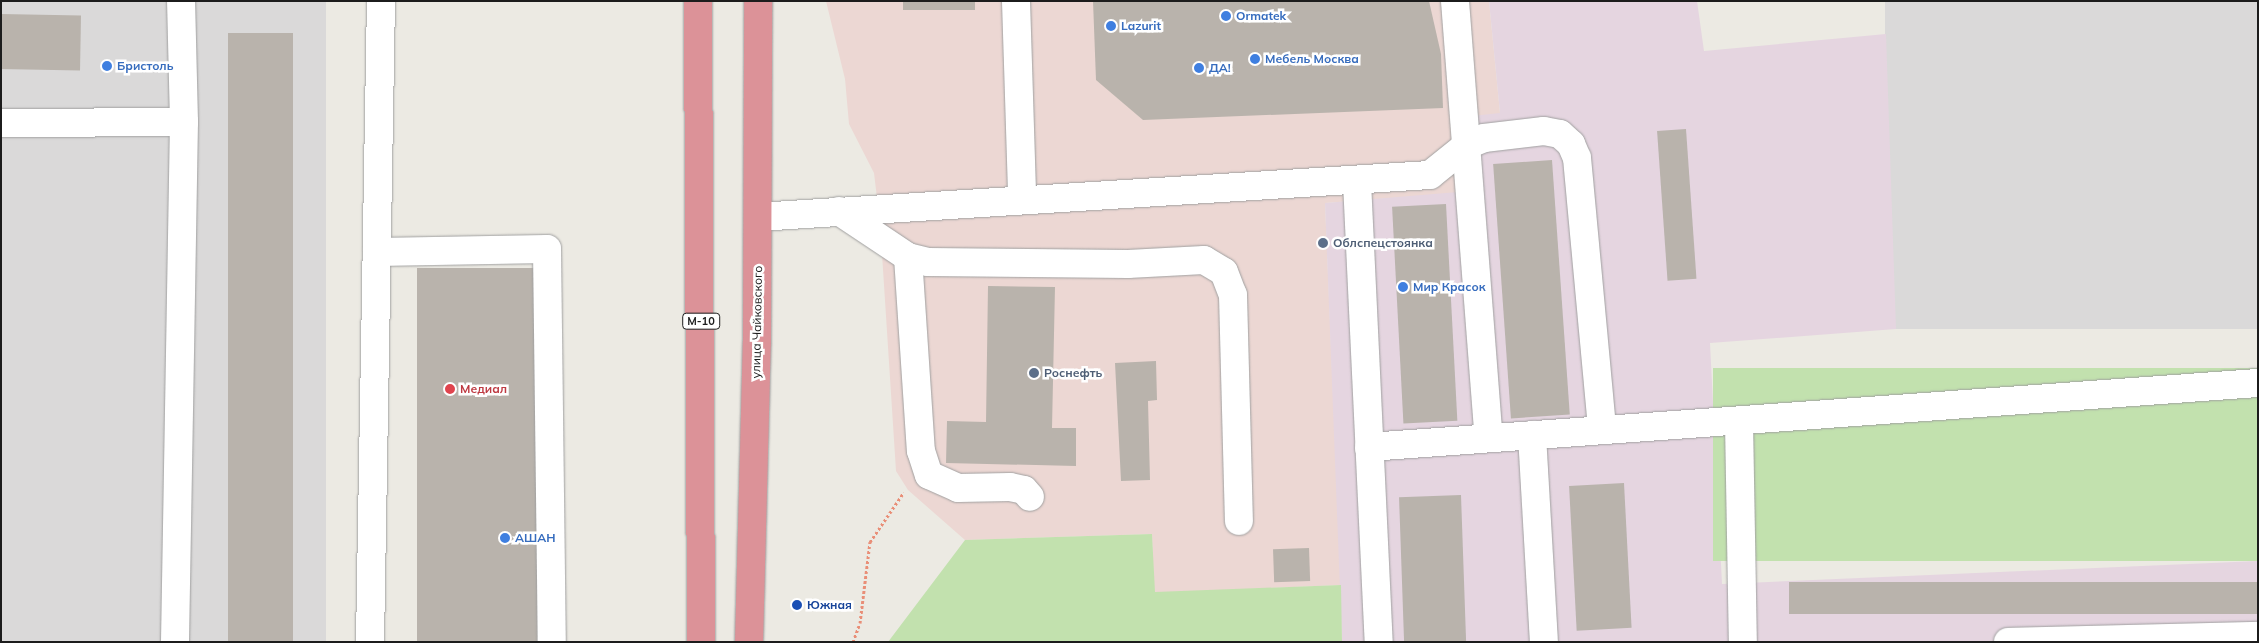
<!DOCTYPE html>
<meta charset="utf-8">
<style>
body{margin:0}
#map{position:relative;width:2259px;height:643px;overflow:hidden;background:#eceae3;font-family:Mulish,sans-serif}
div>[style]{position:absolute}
.residential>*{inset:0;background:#dad9d9;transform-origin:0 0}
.commercial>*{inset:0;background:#ecd7d3}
.industrial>*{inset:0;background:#e5d5e0}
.grass>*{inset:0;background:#c2e1ae;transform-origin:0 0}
.building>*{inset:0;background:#b9b3ac;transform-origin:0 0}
.path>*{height:3px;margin-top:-1.5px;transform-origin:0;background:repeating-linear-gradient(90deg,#e98e77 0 2.5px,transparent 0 5px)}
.roads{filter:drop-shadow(0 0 1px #a0a0a0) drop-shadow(0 0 1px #a0a0a0)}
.minor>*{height:28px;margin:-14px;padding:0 14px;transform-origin:14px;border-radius:14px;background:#fff}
.highway>*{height:28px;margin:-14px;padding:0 14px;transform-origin:14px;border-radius:14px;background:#dc9298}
.dots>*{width:14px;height:14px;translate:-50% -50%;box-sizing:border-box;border:2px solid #fff;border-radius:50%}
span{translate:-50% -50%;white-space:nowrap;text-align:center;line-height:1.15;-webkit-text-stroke:5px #fff;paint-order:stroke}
.shield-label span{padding:1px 4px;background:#fff;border:1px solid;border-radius:4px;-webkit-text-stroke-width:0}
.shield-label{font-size:11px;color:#1c1c1c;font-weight:700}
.shop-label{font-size:12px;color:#366cbe;font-weight:700}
.left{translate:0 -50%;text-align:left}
.service-label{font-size:12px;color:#4e5e75;font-weight:700}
.street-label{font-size:12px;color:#1c1c1c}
.health-label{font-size:12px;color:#be3a42;font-weight:700}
.transit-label{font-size:12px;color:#164399;font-weight:700}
.frame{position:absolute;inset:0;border:2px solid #1c1c1c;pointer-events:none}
</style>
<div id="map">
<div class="residential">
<div style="left:1px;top:1px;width:325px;height:641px"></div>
<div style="left:1885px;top:1px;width:373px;height:328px"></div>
</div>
<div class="commercial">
<div style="clip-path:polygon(826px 1px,1489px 1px,1500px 113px,1458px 193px,1325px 203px,1341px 585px,1154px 593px,1152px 534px,965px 540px,908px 490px,896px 471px,880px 223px,874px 173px,849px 124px,845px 79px)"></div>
</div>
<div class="industrial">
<div style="clip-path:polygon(1489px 1px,1697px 1px,1704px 51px,1886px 34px,1896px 329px,1710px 343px,1722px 584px,2258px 561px,2258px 642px,1342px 642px,1325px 203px,1458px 192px,1453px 118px,1500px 113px)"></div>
</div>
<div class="grass">
<div style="left:2258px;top:368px;width:193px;height:545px;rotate:90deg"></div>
<div style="clip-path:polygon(1152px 534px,1155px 592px,1341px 585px,1342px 642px,888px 642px,965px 540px)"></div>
</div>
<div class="building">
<div style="left:903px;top:1px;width:72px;height:9px"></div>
<div style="clip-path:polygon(1093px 1px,1429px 1px,1441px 54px,1443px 108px,1143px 120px,1096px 80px)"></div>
<div style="left:1px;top:14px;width:80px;height:55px;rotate:1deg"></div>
<div style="left:228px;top:33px;width:65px;height:609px"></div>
<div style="left:1686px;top:129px;width:150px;height:29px;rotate:86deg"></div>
<div style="left:1552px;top:160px;width:255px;height:59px;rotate:86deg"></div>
<div style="left:1446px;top:204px;width:217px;height:54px;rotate:87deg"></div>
<div style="left:417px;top:268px;width:120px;height:374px"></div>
<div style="clip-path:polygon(988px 286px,1055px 287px,1052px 428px,1076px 428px,1076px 466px,946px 463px,947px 421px,986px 422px)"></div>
<div style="clip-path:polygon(1156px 361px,1157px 400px,1148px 401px,1150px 480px,1121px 481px,1115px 363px)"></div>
<div style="left:1624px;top:483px;width:145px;height:55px;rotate:87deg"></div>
<div style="left:1461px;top:495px;width:147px;height:62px;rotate:88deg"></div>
<div style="left:1309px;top:548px;width:33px;height:36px;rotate:88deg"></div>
<div style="left:2258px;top:582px;width:32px;height:469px;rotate:90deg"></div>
</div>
<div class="path">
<div style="left:853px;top:642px;width:20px;rotate:-70deg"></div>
<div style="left:860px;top:623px;width:82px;rotate:-83deg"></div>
<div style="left:870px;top:542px;width:60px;rotate:-55.8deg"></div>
</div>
<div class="roads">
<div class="minor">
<div style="left:1016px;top:1px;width:191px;rotate:88.2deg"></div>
<div style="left:1455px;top:1px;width:438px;rotate:85.6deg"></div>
<div style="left:1px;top:123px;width:183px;rotate:-0.3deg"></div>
<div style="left:1357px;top:182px;width:461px;rotate:87.3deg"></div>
<div style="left:839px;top:211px;width:83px;rotate:33.7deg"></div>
<div style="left:908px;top:257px;width:21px;rotate:14deg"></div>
<div style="left:928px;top:262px;width:200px;rotate:0.6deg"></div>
<div style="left:1128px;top:264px;width:76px;rotate:-3deg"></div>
<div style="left:1204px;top:260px;width:23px;rotate:31deg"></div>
<div style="left:1224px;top:272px;width:25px;rotate:69deg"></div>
<div style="left:1233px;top:295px;width:226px;rotate:88.5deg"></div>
<div style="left:758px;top:217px;width:673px;rotate:-3.58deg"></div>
<div style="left:1430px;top:175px;width:48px;rotate:-39deg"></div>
<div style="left:1467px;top:145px;width:18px;rotate:-22deg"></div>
<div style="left:1484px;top:138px;width:60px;rotate:-6.7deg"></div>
<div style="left:1544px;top:131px;width:16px;rotate:11deg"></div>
<div style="left:1560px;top:134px;width:15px;rotate:42deg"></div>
<div style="left:1571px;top:144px;width:15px;rotate:67deg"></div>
<div style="left:1577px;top:158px;width:272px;rotate:84.7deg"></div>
<div style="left:377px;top:252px;width:170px;rotate:-1deg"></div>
<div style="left:547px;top:249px;width:393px;rotate:89.3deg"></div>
<div style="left:908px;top:257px;width:194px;rotate:86.2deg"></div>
<div style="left:921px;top:451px;width:25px;rotate:72deg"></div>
<div style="left:929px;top:475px;width:32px;rotate:24deg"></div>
<div style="left:958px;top:488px;width:52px;rotate:-1.1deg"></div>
<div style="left:1010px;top:487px;width:14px;rotate:12deg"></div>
<div style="left:1024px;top:490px;width:9px;rotate:49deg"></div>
<div style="left:1739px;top:422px;width:220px;rotate:89deg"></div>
<div style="left:1532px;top:435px;width:207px;rotate:86.7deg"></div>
<div style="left:1369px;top:447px;width:891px;rotate:-4.12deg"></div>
<div style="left:175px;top:642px;width:520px;rotate:-89.01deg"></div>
<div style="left:184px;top:122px;width:121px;rotate:-91.4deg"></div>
<div style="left:370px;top:642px;width:641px;rotate:-89.02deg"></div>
<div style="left:2008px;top:642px;width:250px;rotate:-1.4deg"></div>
</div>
<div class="highway">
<div style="left:698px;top:1px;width:641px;rotate:89.73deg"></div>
<div style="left:749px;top:642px;width:300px;rotate:-88.5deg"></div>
<div style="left:757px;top:342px;width:341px;rotate:-89.8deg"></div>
</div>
</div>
<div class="dots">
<div style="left:1226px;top:16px;background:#3f7fe0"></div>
<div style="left:1111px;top:26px;background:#3f7fe0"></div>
<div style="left:1255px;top:59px;background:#3f7fe0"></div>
<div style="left:107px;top:66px;background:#3f7fe0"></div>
<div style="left:1199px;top:68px;background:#3f7fe0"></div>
<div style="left:1323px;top:243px;background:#5c6f8a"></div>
<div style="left:1403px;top:287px;background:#3f7fe0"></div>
<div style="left:1034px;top:373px;background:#5c6f8a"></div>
<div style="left:450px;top:389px;background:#e0444e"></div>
<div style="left:505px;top:538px;background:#3f7fe0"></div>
<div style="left:797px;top:605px;background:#1a4fb4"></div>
</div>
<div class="shield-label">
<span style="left:701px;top:321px">М-10</span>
</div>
<div class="shop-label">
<span class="left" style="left:1236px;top:16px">Ormatek</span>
<span class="left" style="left:1121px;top:26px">Lazurit</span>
<span class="left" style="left:1265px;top:59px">Мебель Москва</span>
<span class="left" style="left:117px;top:66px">Бристоль</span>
<span class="left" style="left:1209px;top:68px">ДА!</span>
<span class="left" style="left:1413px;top:287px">Мир Красок</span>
<span class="left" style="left:515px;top:538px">AШАН</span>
</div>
<div class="service-label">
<span class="left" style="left:1333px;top:243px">Облспецстоянка</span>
<span class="left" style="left:1044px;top:373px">Роснефть</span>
</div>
<div class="street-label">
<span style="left:757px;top:322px;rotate:-89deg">улица Чайковского</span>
</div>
<div class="health-label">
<span class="left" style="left:460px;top:389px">Медиал</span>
</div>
<div class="transit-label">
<span class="left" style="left:807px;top:605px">Южная</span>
</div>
<div class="frame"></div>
</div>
